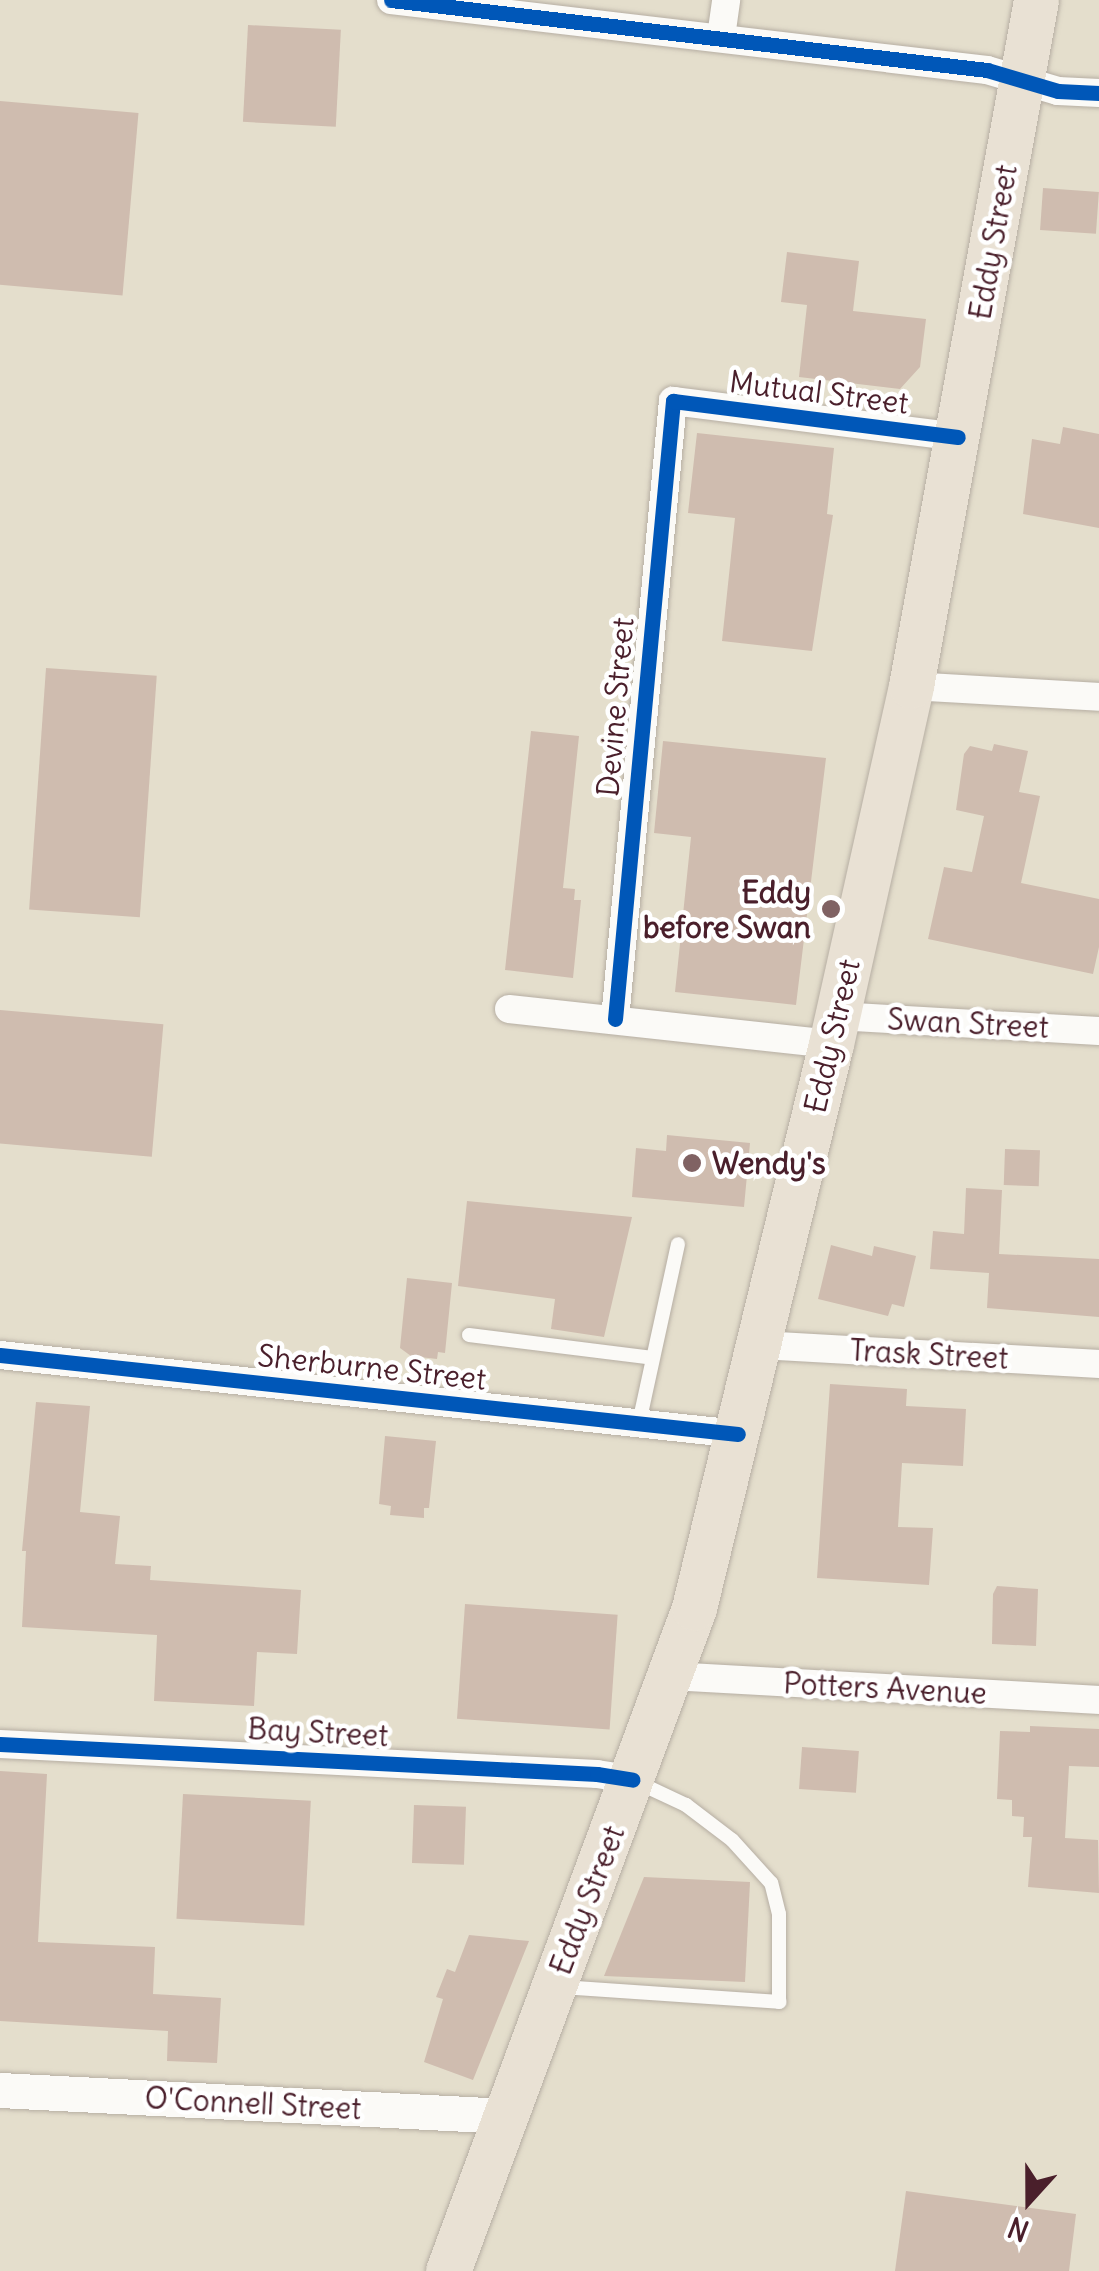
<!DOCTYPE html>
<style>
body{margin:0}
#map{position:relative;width:1099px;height:2271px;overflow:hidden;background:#e4decc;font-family:Delius,sans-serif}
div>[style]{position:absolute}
.building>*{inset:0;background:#cfbcaf;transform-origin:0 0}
.roads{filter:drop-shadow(0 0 2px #b6aea3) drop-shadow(0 0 2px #b6aea3)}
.service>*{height:14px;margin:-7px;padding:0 7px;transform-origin:7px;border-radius:7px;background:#fbfaf7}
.minor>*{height:28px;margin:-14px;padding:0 14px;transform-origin:14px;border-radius:14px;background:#fbfaf7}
.tertiary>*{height:35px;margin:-17.5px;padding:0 17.5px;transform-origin:17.5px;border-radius:17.5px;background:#fbfaf7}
.primary>*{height:45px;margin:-22.5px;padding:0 22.5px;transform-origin:22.5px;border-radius:22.5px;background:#e9e1d4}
.cycleway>*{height:15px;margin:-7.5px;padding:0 7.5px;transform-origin:7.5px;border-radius:7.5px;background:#0057b8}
.dots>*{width:28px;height:28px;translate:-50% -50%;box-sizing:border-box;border:5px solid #fff;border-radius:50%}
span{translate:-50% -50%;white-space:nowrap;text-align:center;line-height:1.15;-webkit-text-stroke:9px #fff;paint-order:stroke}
.street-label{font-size:30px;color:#4a1f2b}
.poi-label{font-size:30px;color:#4a1f2b;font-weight:700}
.right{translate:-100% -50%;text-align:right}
.left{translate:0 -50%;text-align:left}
.north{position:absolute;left:979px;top:2151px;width:100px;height:100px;-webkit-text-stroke:8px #fff;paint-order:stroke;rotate:201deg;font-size:28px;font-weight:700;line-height:40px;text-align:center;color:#4a1f2b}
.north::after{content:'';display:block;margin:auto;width:35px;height:45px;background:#4a1f2b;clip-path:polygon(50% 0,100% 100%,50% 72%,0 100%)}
</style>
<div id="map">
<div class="building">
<div style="left:248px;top:25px;width:93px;height:97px;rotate:3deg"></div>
<div style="left:0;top:101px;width:139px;height:183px;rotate:5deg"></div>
<div style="left:1043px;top:188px;width:56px;height:42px;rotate:4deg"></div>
<div style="clip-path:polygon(787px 252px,859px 261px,853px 311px,926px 319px,920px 367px,900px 389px,799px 377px,807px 305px,781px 302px)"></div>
<div style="clip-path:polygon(1063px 427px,1099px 434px,1099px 528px,1023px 514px,1032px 439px,1060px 444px)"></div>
<div style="clip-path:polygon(697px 433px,834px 448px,827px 514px,833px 515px,812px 651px,722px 641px,735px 518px,688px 513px)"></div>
<div style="left:46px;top:668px;width:111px;height:242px;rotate:4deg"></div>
<div style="clip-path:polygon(531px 731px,579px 736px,563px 888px,575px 889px,574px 900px,581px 900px,573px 978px,505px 970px)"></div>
<div style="clip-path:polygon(663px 741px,826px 758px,796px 1005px,675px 992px,691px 837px,654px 833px)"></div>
<div style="clip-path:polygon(994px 744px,1028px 751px,1019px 792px,1040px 796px,1021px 883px,1099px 899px,1099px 947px,1093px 974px,928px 939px,944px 867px,972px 872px,984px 816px,956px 810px,964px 754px,970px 746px,992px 751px)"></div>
<div style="left:0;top:1010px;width:164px;height:133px;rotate:5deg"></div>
<div style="clip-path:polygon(667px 1135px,750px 1143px,744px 1207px,632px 1197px,636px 1148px,666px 1151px)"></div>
<div style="left:1005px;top:1149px;width:35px;height:36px;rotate:2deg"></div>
<div style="clip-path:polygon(966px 1188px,1002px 1190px,999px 1254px,1099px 1259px,1099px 1317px,987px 1308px,989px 1273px,930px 1269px,933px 1231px,964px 1234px)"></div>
<div style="clip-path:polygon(467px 1201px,632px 1217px,604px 1337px,551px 1329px,555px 1299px,458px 1286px)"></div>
<div style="clip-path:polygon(831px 1245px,872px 1256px,874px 1246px,916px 1256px,904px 1307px,892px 1304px,888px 1316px,818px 1299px)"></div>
<div style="clip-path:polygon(407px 1278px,452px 1283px,445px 1353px,438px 1352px,437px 1359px,411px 1356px,400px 1348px)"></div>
<div style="clip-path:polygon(830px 1384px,907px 1389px,906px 1406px,966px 1409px,963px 1466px,902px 1463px,898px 1527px,933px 1528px,929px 1585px,817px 1578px)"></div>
<div style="clip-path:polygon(36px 1402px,90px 1406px,80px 1512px,120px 1516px,115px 1564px,151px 1566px,150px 1580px,301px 1590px,297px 1654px,257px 1652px,254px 1706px,154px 1701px,157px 1635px,22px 1627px,26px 1551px,22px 1551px)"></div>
<div style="clip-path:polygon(385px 1436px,436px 1441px,429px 1508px,424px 1508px,424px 1518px,390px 1515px,391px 1506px,379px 1504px)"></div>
<div style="clip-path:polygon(997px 1586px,1038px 1589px,1036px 1646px,992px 1644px,993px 1594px)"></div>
<div style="left:465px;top:1604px;width:153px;height:115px;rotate:4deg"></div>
<div style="clip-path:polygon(1030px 1726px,1099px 1729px,1099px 1767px,1069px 1766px,1065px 1838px,1098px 1840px,1099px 1893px,1028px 1887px,1032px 1837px,1023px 1837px,1024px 1817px,1012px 1816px,1012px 1800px,997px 1799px,1000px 1731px,1030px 1732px)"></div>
<div style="left:802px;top:1747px;width:57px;height:42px;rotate:4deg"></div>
<div style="clip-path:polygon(0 1771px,47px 1774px,38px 1942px,155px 1947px,153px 1994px,221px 1998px,217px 2063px,167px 2061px,168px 2031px,0 2021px)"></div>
<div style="left:183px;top:1794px;width:128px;height:125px;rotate:3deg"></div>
<div style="left:414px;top:1805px;width:52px;height:58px;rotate:2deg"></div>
<div style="clip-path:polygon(644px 1877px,750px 1882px,745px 1982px,604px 1976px)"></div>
<div style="clip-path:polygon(469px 1935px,529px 1941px,473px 2080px,424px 2062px,443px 1999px,436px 1997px,447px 1969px,455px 1972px)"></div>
<div style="clip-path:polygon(906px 2191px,1076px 2214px,1069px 2271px,895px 2271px)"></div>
</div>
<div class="roads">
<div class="service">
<div style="left:469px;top:1335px;width:185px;rotate:7.1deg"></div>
<div style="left:639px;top:1423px;width:183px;rotate:-77.7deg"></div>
<div style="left:561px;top:1987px;width:219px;rotate:3.9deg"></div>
<div style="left:779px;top:2002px;width:88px;rotate:-90deg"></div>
<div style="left:779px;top:1914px;width:32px;rotate:-104deg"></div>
<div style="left:771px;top:1883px;width:58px;rotate:-132.2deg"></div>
<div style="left:732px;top:1840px;width:58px;rotate:-142.7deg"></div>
<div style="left:686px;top:1805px;width:54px;rotate:-154.9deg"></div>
</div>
<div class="minor">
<div style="left:391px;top:0;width:600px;rotate:6.7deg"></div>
<div style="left:987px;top:70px;width:74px;rotate:16.5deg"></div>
<div style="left:1058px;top:91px;width:41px;rotate:2.8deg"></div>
<div style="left:721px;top:37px;width:37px;rotate:-82deg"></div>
<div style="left:911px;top:686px;width:188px;rotate:3.3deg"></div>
<div style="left:509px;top:1009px;width:324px;rotate:6.2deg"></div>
<div style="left:837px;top:1016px;width:262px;rotate:3.3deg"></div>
<div style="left:615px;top:1019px;width:621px;rotate:-84.64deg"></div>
<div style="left:673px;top:401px;width:287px;rotate:7.2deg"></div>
<div style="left:760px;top:1345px;width:340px;rotate:3.2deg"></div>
<div style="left:0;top:1355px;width:742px;rotate:6.11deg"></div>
<div style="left:671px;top:1676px;width:429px;rotate:3.2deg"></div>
<div style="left:0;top:1744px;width:598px;rotate:2.88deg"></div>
<div style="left:597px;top:1774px;width:36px;rotate:9deg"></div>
</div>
<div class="tertiary">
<div style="left:0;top:2090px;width:507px;rotate:2.94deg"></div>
</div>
<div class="primary">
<div style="left:448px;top:2271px;width:707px;rotate:-69.64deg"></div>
<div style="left:694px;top:1608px;width:580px;rotate:-76.35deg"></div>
<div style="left:831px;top:1044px;width:367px;rotate:-77.4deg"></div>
<div style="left:911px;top:686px;width:697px;rotate:-79.67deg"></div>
</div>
</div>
<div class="cycleway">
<div style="left:391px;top:0;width:600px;rotate:6.7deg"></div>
<div style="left:987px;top:70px;width:74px;rotate:16.5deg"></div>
<div style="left:1058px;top:91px;width:41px;rotate:2.8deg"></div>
<div style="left:615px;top:1019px;width:621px;rotate:-84.64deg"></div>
<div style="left:673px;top:401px;width:287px;rotate:7.2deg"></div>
<div style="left:0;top:1355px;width:742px;rotate:6.11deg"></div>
<div style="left:0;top:1744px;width:598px;rotate:2.88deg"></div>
<div style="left:597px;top:1774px;width:36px;rotate:9deg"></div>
</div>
<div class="dots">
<div style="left:831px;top:909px;background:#806263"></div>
<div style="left:692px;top:1163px;background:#806263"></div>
</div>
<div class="street-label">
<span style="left:993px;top:242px;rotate:-80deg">Eddy Street</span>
<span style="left:819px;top:392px;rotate:7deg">Mutual Street</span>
<span style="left:615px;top:707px;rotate:-85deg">Devine Street</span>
<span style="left:968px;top:1023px;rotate:3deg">Swan Street</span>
<span style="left:832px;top:1036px;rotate:-77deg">Eddy Street</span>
<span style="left:929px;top:1354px;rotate:3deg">Trask Street</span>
<span style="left:372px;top:1367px;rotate:6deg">Sherburne Street</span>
<span style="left:885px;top:1688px;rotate:3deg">Potters Avenue</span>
<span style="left:318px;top:1732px;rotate:3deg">Bay Street</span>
<span style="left:587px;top:1900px;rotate:-69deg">Eddy Street</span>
<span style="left:253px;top:2103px;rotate:3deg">O'Connell Street</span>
</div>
<div class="poi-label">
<span class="right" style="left:811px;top:909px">Eddy<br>before Swan</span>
<span class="left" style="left:712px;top:1163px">Wendy's</span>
</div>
<div class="north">N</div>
</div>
